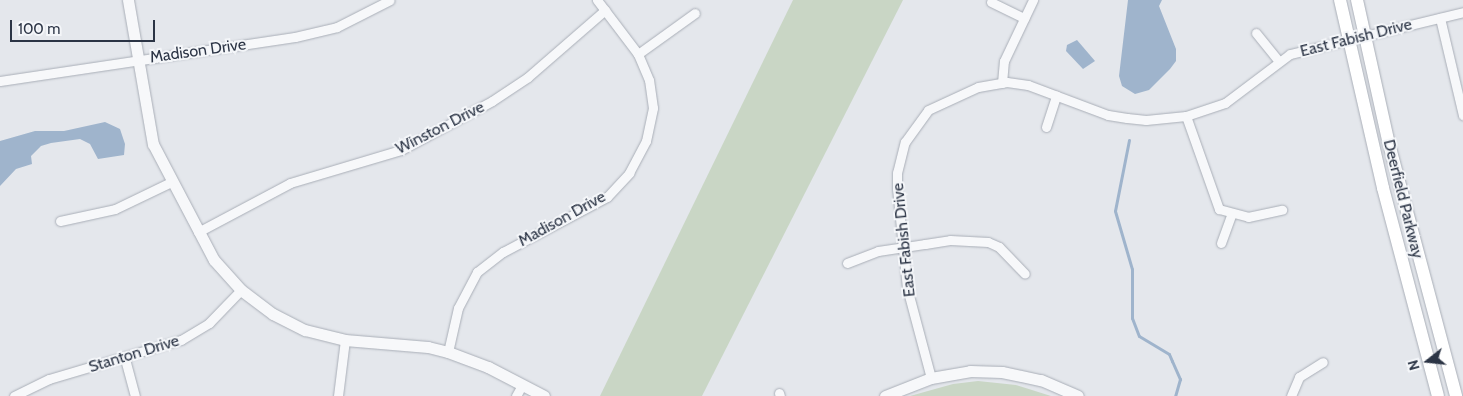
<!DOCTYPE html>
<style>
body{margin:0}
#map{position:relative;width:1463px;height:396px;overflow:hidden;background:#e4e7ec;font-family:Cabin,sans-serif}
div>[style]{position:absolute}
.green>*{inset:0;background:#c9d6c5}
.water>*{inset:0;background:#9fb4cc}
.stream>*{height:3px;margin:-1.5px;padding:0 1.5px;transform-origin:1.5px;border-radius:1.5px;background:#9fb4cc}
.roads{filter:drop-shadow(0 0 1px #a9aeb7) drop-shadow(0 0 1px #a9aeb7)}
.minor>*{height:9px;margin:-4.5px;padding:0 4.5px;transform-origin:4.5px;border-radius:4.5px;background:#f7f8fa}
.tertiary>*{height:11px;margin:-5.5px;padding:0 5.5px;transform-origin:5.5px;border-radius:5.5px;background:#f7f8fa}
.secondary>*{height:12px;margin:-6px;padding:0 6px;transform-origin:6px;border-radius:6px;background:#fff}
span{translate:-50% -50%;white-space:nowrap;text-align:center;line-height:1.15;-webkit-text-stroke:4px #f4f6f9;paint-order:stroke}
.street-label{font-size:16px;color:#2b3445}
.north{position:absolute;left:1403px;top:336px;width:50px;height:50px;-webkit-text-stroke:4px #f4f6f9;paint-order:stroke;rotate:254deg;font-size:14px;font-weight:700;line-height:20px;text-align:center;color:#2b3445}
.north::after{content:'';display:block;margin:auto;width:18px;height:22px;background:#2b3445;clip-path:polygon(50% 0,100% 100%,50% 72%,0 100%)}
.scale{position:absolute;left:10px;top:20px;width:145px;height:22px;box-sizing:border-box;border:2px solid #2b3445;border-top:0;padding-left:6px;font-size:15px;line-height:18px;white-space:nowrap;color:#2b3445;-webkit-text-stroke:4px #f4f6f9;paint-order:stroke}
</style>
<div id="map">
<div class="green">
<div style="clip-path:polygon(793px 0,903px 0,702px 396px,600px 396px)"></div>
<div style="clip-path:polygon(978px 381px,1016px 385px,1051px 396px,910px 396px,953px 384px)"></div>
</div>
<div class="water">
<div style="clip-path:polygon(1128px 0,1162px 0,1159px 6px,1176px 49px,1176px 61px,1170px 69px,1149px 90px,1135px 94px,1122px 86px,1119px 76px)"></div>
<div style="clip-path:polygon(1077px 40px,1095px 61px,1083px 69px,1066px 51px,1067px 45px)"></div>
<div style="clip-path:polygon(105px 122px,120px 129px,125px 144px,124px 155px,98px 159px,90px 144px,80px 139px,51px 143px,41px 146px,31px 156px,32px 164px,16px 169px,0 186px,0 141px,35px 131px,64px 131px)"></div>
</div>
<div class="stream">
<div style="left:1129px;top:140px;width:72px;rotate:101.2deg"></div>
<div style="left:1115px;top:211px;width:60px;rotate:73.7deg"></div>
<div style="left:1132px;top:269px;width:49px;rotate:90deg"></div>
<div style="left:1132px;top:318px;width:19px;rotate:69deg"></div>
<div style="left:1139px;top:336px;width:35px;rotate:31deg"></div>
<div style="left:1169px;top:354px;width:8px;rotate:67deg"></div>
<div style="left:1172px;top:361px;width:20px;rotate:66deg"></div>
<div style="left:1180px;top:379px;width:18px;rotate:106deg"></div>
</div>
<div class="roads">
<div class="minor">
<div style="left:991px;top:2px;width:37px;rotate:26deg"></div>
<div style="left:1440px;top:18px;width:100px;rotate:76.7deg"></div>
<div style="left:1256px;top:33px;width:36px;rotate:51deg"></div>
<div style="left:638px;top:54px;width:70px;rotate:-35.7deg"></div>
<div style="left:0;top:81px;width:298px;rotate:-8.5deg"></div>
<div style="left:295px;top:37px;width:43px;rotate:-13.4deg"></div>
<div style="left:337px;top:27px;width:59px;rotate:-27deg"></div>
<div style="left:1002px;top:83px;width:22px;rotate:-85deg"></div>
<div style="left:1004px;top:61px;width:68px;rotate:-64.6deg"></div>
<div style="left:1186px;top:116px;width:99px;rotate:70.5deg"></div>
<div style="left:1219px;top:209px;width:30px;rotate:15deg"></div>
<div style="left:1248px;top:217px;width:35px;rotate:-12deg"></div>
<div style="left:1046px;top:127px;width:33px;rotate:-72deg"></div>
<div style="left:60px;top:221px;width:56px;rotate:-12.3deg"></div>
<div style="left:115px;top:209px;width:62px;rotate:-25.7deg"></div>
<div style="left:198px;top:232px;width:104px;rotate:-28deg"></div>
<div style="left:290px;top:183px;width:116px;rotate:-16.6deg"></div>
<div style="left:401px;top:150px;width:103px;rotate:-28.3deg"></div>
<div style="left:492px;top:101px;width:43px;rotate:-33.7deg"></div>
<div style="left:528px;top:77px;width:102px;rotate:-41deg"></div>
<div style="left:1221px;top:243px;width:30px;rotate:-70deg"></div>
<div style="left:847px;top:263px;width:33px;rotate:-21deg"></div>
<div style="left:878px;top:251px;width:48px;rotate:-8.5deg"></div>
<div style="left:925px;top:244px;width:25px;rotate:-9deg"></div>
<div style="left:950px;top:240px;width:38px;rotate:3deg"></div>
<div style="left:988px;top:242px;width:12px;rotate:24deg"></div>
<div style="left:999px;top:247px;width:37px;rotate:46deg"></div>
<div style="left:448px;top:352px;width:45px;rotate:-77.2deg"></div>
<div style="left:458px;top:308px;width:41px;rotate:-62.2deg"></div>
<div style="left:477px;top:272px;width:33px;rotate:-38deg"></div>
<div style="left:503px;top:252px;width:118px;rotate:-27.9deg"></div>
<div style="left:607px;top:197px;width:33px;rotate:-47deg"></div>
<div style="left:629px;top:173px;width:36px;rotate:-62deg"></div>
<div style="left:646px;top:141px;width:34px;rotate:-78deg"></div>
<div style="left:653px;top:108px;width:28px;rotate:-98deg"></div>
<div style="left:649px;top:80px;width:28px;rotate:-113deg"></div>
<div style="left:638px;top:54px;width:68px;rotate:-127.2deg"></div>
<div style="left:125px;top:359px;width:38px;rotate:75deg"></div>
<div style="left:931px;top:378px;width:93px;rotate:-104.9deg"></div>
<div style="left:907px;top:288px;width:100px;rotate:-95.7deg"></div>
<div style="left:897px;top:188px;width:15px;rotate:-90deg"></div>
<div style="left:897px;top:173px;width:32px;rotate:-76deg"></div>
<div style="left:905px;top:142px;width:39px;rotate:-54deg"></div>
<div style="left:928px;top:110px;width:55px;rotate:-24.7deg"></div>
<div style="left:978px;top:87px;width:29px;rotate:-10deg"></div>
<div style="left:1007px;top:82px;width:21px;rotate:8deg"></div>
<div style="left:1028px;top:85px;width:85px;rotate:20.6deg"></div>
<div style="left:1108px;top:115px;width:19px;rotate:9deg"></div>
<div style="left:1127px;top:118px;width:19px;rotate:6deg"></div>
<div style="left:1146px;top:120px;width:40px;rotate:-5.7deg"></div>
<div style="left:1186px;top:116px;width:41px;rotate:-18.4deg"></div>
<div style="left:1225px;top:103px;width:81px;rotate:-37deg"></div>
<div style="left:1290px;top:54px;width:178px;rotate:-13.6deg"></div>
<div style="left:779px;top:393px;width:3px;rotate:72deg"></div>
<div style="left:14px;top:396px;width:39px;rotate:-26deg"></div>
<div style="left:49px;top:379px;width:138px;rotate:-16.5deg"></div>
<div style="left:181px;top:340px;width:33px;rotate:-31deg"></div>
<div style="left:209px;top:323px;width:46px;rotate:-45.9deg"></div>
<div style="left:338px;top:396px;width:56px;rotate:-82.9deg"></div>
<div style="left:516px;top:396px;width:13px;rotate:-61deg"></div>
<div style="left:1291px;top:396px;width:21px;rotate:-67deg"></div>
<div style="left:1299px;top:377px;width:28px;rotate:-32deg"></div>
</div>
<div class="tertiary">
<div style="left:128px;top:0;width:146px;rotate:80.2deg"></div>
<div style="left:153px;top:144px;width:131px;rotate:62.3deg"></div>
<div style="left:214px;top:260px;width:40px;rotate:48deg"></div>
<div style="left:241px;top:290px;width:40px;rotate:37deg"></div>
<div style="left:273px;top:314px;width:36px;rotate:27deg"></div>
<div style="left:305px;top:330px;width:41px;rotate:14deg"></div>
<div style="left:345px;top:340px;width:83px;rotate:4.8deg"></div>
<div style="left:428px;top:347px;width:21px;rotate:14deg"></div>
<div style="left:448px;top:352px;width:43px;rotate:20.6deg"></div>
<div style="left:488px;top:367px;width:63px;rotate:27.4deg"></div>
<div style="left:885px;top:396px;width:49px;rotate:-21.4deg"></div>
<div style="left:931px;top:378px;width:40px;rotate:-10deg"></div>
<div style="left:970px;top:371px;width:32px;rotate:2deg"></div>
<div style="left:1002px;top:372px;width:40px;rotate:12deg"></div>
<div style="left:1041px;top:380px;width:40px;rotate:23.4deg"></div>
</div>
<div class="secondary">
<div style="left:1340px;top:0;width:193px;rotate:77.1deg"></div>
<div style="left:1383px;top:188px;width:215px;rotate:75.2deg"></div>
<div style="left:1357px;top:0;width:143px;rotate:77.5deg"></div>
<div style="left:1388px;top:140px;width:265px;rotate:75.1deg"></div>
</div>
</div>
<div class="street-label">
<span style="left:1356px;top:38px;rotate:-14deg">East Fabish Drive</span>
<span style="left:198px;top:51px;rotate:-8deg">Madison Drive</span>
<span style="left:440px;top:128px;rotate:-27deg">Winston Drive</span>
<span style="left:1403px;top:199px;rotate:76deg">Deerfield Parkway</span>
<span style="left:562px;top:219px;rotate:-29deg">Madison Drive</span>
<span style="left:904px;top:240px;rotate:-96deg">East Fabish Drive</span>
<span style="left:134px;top:354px;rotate:-17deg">Stanton Drive</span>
</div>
<div class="north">N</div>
<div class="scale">100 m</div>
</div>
